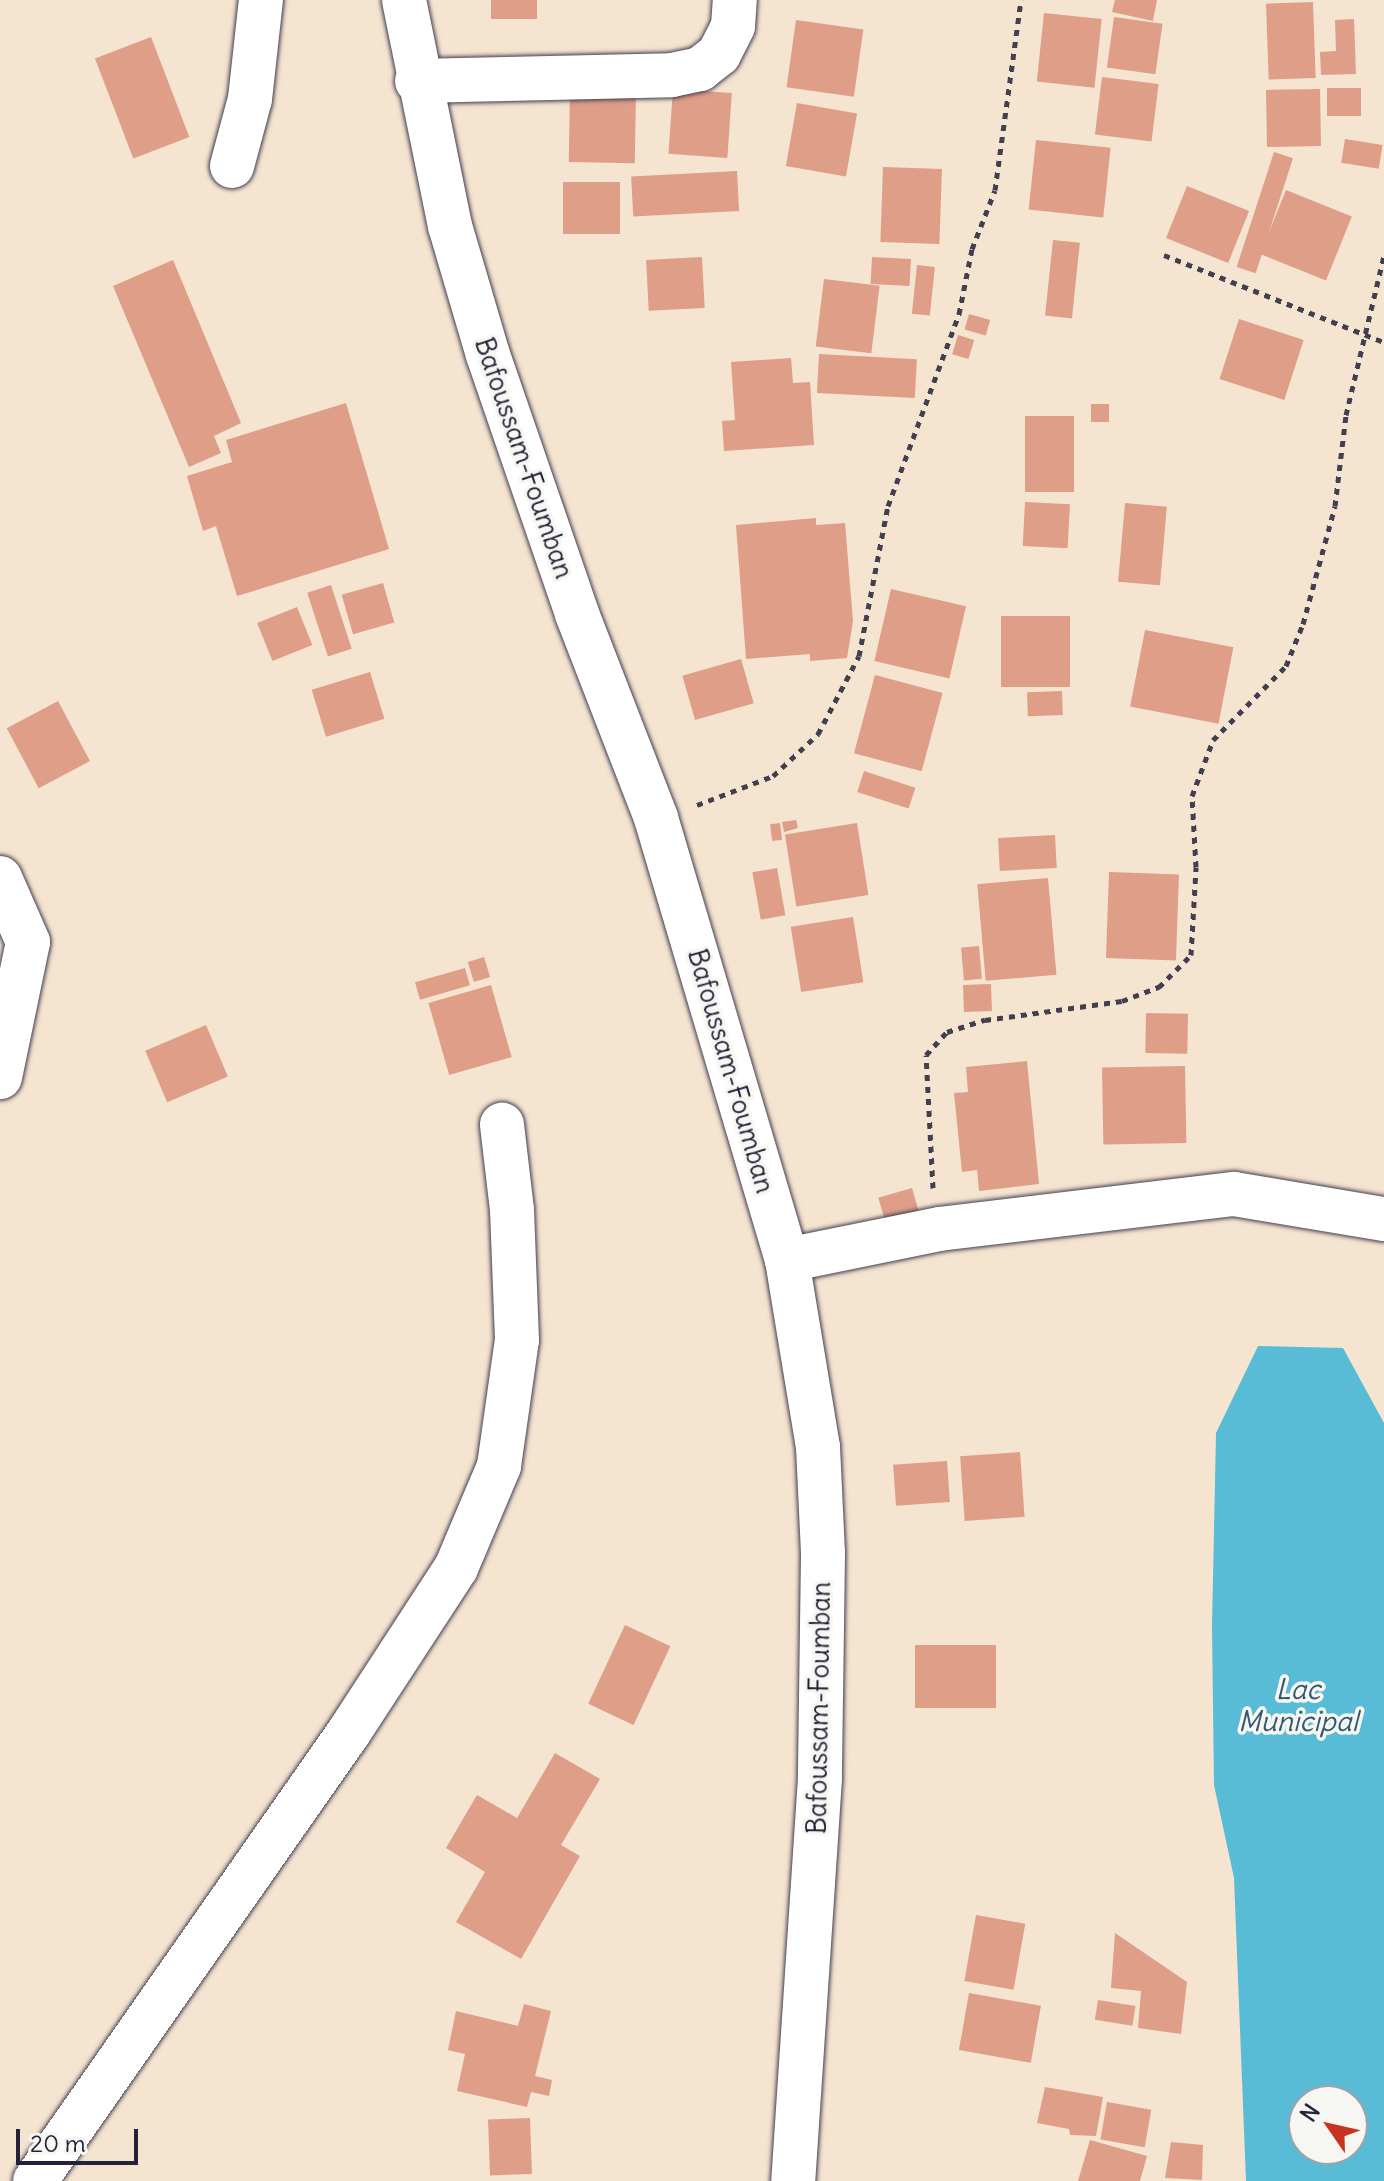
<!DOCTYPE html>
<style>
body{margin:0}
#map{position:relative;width:1384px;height:2181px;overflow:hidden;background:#f5e4d0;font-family:Delius,sans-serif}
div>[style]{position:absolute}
.water>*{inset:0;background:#58bcd7}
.building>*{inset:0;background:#de9e88;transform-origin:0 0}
.path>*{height:5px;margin-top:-2.5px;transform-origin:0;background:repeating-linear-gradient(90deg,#423f51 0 6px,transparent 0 12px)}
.roads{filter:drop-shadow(0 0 2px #423f51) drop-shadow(0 0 2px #423f51)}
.minor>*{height:44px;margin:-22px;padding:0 22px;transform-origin:22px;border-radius:22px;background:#fff}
.trunk>*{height:44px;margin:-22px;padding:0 22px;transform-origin:22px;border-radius:22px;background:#fff}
span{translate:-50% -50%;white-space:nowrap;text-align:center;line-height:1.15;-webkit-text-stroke:7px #f6f6f2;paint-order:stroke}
.street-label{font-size:26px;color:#22223b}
.water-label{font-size:28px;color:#355872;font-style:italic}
.north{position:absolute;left:1288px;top:2085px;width:80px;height:80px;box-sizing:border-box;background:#f6f6f2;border:2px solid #a1a1a9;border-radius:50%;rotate:304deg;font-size:22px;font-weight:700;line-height:32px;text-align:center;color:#22223b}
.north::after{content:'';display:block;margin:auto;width:28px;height:36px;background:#c8321e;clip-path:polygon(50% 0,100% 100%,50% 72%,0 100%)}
.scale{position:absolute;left:16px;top:2129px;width:122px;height:36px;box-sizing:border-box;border:4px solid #22223b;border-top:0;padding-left:10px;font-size:24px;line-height:28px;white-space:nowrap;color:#22223b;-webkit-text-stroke:6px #f6f6f2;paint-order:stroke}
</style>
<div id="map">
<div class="water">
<div style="clip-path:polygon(evenodd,1258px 1346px,1343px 1348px,1384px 1423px,1384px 2181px,1246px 2181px,1234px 1878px,1214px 1785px,1212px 1626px,1216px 1433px,1258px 1346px,1304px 2101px,1352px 2101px,1352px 2149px,1304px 2149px,1304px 2101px)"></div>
</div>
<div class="building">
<div style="left:491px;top:0;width:46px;height:19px"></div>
<div style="clip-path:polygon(1115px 0,1157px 0,1153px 21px,1112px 12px)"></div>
<div style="left:1313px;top:2px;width:76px;height:47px;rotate:88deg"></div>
<div style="left:1044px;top:13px;width:58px;height:69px;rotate:6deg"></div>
<div style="left:1114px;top:17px;width:49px;height:51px;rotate:8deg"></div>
<div style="clip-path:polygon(1354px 19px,1356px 74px,1321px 75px,1320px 52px,1336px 51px,1335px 20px)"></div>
<div style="left:796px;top:20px;width:68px;height:68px;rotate:8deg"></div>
<div style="left:151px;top:37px;width:107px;height:60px;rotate:69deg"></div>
<div style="left:1102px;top:77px;width:57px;height:58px;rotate:7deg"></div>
<div style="left:1361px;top:88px;width:28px;height:34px;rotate:90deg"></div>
<div style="left:673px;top:89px;width:59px;height:65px;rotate:4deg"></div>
<div style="left:1320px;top:89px;width:57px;height:54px;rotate:89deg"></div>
<div style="left:570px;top:91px;width:66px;height:71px;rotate:1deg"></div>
<div style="left:797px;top:103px;width:61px;height:64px;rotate:10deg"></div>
<div style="left:1345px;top:139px;width:38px;height:24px;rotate:9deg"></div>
<div style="left:1036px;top:140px;width:75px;height:70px;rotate:6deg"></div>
<div style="left:1274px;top:152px;width:20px;height:121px;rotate:18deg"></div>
<div style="left:883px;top:167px;width:59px;height:75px;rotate:2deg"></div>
<div style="left:737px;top:171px;width:40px;height:106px;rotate:87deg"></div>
<div style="left:620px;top:182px;width:52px;height:57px;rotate:90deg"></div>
<div style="left:1187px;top:186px;width:67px;height:56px;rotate:22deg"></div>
<div style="left:1286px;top:190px;width:71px;height:69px;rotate:22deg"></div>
<div style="left:1053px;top:240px;width:27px;height:76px;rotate:6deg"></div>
<div style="left:702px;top:257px;width:51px;height:56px;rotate:87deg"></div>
<div style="left:872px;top:257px;width:39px;height:27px;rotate:3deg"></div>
<div style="clip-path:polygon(173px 260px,241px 423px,214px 436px,221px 453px,189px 467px,113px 286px)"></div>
<div style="left:917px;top:265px;width:18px;height:49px;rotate:6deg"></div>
<div style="left:824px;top:279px;width:56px;height:68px;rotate:7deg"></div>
<div style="left:969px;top:314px;width:22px;height:16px;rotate:16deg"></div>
<div style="left:1239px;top:319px;width:68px;height:63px;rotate:18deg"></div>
<div style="left:958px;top:335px;width:17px;height:20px;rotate:17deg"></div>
<div style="left:819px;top:354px;width:98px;height:39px;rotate:3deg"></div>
<div style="clip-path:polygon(791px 358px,793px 383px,810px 382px,814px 445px,724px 451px,722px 421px,735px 420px,731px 362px)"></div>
<div style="clip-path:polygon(346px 403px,389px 549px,237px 596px,216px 526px,203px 531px,187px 476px,232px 462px,226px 440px)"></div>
<div style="left:1091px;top:404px;width:18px;height:18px"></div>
<div style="left:1025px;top:416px;width:49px;height:76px"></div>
<div style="left:1025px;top:502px;width:45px;height:44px;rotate:3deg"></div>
<div style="left:1125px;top:503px;width:42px;height:79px;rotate:5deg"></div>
<div style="clip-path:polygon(816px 518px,816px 525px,845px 523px,853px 621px,847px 658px,810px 661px,810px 654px,746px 659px,736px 525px)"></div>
<div style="left:383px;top:583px;width:41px;height:43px;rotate:74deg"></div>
<div style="left:331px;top:585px;width:67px;height:25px;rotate:72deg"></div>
<div style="left:891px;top:589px;width:77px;height:74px;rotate:13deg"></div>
<div style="left:297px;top:607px;width:41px;height:43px;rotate:68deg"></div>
<div style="left:1001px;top:616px;width:69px;height:71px"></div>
<div style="left:1145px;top:630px;width:90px;height:78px;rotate:11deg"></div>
<div style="left:741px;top:659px;width:46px;height:61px;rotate:74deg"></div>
<div style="left:370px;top:672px;width:49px;height:61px;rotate:73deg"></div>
<div style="left:875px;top:675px;width:70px;height:81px;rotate:15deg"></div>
<div style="left:1062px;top:691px;width:24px;height:35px;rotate:88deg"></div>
<div style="left:58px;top:701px;width:68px;height:58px;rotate:62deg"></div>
<div style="left:864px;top:771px;width:54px;height:22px;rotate:18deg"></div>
<div style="clip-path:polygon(796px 820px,798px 828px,784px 832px,782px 822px)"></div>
<div style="left:780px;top:823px;width:17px;height:10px;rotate:83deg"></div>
<div style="left:857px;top:823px;width:73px;height:73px;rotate:81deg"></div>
<div style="left:1055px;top:835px;width:33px;height:57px;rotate:87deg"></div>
<div style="left:777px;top:868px;width:48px;height:25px;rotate:80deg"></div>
<div style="left:1109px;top:872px;width:70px;height:86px;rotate:2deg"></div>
<div style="left:1048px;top:878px;width:97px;height:71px;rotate:85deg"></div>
<div style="left:853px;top:917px;width:66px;height:63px;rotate:81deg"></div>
<div style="left:979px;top:946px;width:33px;height:18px;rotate:85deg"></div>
<div style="left:484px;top:957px;width:21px;height:17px;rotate:73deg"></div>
<div style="left:465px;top:968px;width:18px;height:52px;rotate:74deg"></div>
<div style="left:991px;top:984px;width:27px;height:28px;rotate:88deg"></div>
<div style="left:491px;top:985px;width:75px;height:65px;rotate:74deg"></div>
<div style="left:1146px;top:1013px;width:42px;height:40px;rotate:1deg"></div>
<div style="left:206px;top:1025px;width:56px;height:66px;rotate:67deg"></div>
<div style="clip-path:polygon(1027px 1061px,1039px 1184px,979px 1191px,977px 1170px,962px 1172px,954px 1093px,968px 1092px,966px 1067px)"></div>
<div style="left:1185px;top:1066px;width:77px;height:83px;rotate:89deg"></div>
<div style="left:912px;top:1188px;width:25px;height:35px;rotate:74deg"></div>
<div style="left:1020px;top:1452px;width:65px;height:60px;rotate:86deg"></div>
<div style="left:947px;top:1461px;width:41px;height:54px;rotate:86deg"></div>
<div style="left:625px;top:1625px;width:50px;height:87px;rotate:25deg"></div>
<div style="left:915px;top:1645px;width:81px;height:63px"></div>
<div style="clip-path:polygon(555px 1753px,600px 1779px,561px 1845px,580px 1856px,521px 1959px,456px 1922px,485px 1872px,446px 1848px,477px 1795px,517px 1818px)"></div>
<div style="left:976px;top:1915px;width:50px;height:67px;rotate:10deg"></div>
<div style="clip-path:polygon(1115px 1933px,1187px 1982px,1181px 2034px,1138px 2028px,1141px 1991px,1111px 1988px)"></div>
<div style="left:969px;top:1993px;width:73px;height:58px;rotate:10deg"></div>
<div style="left:1098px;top:2000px;width:38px;height:20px;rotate:9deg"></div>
<div style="clip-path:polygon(524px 2004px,551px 2011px,535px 2076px,552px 2080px,549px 2096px,531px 2092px,527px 2107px,457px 2091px,465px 2054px,448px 2050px,456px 2011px,518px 2026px)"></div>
<div style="clip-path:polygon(1045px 2087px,1103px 2097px,1096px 2136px,1070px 2135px,1069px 2129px,1037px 2123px)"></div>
<div style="left:1107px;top:2102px;width:45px;height:38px;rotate:10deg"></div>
<div style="left:530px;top:2118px;width:56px;height:42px;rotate:88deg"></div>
<div style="clip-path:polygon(1090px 2140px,1147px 2156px,1140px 2181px,1078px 2181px)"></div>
<div style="clip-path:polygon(1171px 2142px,1203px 2145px,1202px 2180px,1165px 2178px)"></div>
</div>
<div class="path">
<div style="left:1164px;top:255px;width:237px;rotate:21.6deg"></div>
<div style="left:697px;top:805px;width:81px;rotate:-20.9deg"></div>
<div style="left:773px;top:776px;width:62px;rotate:-43deg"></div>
<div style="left:818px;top:734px;width:88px;rotate:-62.3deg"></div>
<div style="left:859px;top:656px;width:153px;rotate:-79.1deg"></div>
<div style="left:888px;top:506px;width:205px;rotate:-69.7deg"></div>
<div style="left:959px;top:314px;width:66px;rotate:-78.7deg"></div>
<div style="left:972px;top:249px;width:63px;rotate:-68.7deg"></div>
<div style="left:995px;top:190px;width:192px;rotate:-82.2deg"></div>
<div style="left:933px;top:1188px;width:133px;rotate:-93deg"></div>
<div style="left:926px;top:1055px;width:31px;rotate:-48deg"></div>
<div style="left:947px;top:1032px;width:40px;rotate:-18deg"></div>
<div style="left:985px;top:1020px;width:138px;rotate:-7.9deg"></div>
<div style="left:1122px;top:1001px;width:40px;rotate:-21deg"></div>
<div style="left:1159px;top:987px;width:45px;rotate:-45deg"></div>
<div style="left:1191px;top:955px;width:88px;rotate:-86.7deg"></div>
<div style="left:1196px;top:867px;width:71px;rotate:-93.2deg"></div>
<div style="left:1192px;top:796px;width:60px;rotate:-69.4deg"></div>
<div style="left:1213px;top:740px;width:104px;rotate:-45.4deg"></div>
<div style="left:1286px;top:666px;width:45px;rotate:-68deg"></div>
<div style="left:1303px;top:624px;width:122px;rotate:-74.8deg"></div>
<div style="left:1335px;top:506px;width:92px;rotate:-83.1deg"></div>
<div style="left:1346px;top:415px;width:164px;rotate:-76.6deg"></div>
</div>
<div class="roads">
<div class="minor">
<div style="left:417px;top:81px;width:255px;rotate:-1.3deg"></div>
<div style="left:672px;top:75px;width:29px;rotate:-12deg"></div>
<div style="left:700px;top:69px;width:24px;rotate:-38deg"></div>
<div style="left:719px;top:54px;width:31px;rotate:-63deg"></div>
<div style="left:733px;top:26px;width:26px;rotate:-86deg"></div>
<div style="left:232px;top:166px;width:69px;rotate:-75deg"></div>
<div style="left:250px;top:99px;width:100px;rotate:-83.7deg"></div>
<div style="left:0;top:878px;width:70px;rotate:66.4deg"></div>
<div style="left:28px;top:942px;width:138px;rotate:101.7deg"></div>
<div style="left:787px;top:1260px;width:155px;rotate:-11.5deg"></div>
<div style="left:939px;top:1229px;width:297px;rotate:-6.8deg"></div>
<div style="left:1234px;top:1194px;width:152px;rotate:9.5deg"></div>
<div style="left:35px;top:2181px;width:548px;rotate:-55.03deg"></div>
<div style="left:349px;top:1732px;width:196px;rotate:-56.9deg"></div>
<div style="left:456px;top:1568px;width:111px;rotate:-67.1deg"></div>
<div style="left:499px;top:1466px;width:127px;rotate:-81.9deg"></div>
<div style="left:517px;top:1340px;width:130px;rotate:-92.2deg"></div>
<div style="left:512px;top:1210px;width:86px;rotate:-96.7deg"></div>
</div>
<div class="trunk">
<div style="left:404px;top:0;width:231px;rotate:78.5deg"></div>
<div style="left:450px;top:226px;width:134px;rotate:73.6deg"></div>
<div style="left:488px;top:355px;width:274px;rotate:71deg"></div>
<div style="left:577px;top:614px;width:219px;rotate:68.8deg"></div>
<div style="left:656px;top:818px;width:461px;rotate:73.5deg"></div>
<div style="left:787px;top:1260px;width:190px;rotate:80.6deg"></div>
<div style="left:818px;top:1447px;width:107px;rotate:87.3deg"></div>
<div style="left:823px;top:1554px;width:224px;rotate:90.8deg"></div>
<div style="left:820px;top:1778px;width:404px;rotate:93.8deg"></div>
</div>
</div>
<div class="street-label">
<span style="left:524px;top:458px;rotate:71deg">Bafoussam-Foumban</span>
<span style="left:731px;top:1071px;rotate:74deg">Bafoussam-Foumban</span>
<span style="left:819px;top:1708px;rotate:-89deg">Bafoussam-Foumban</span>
</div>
<div class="water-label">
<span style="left:1298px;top:1705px">Lac<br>Municipal</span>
</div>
<div class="north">N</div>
<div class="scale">20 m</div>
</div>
